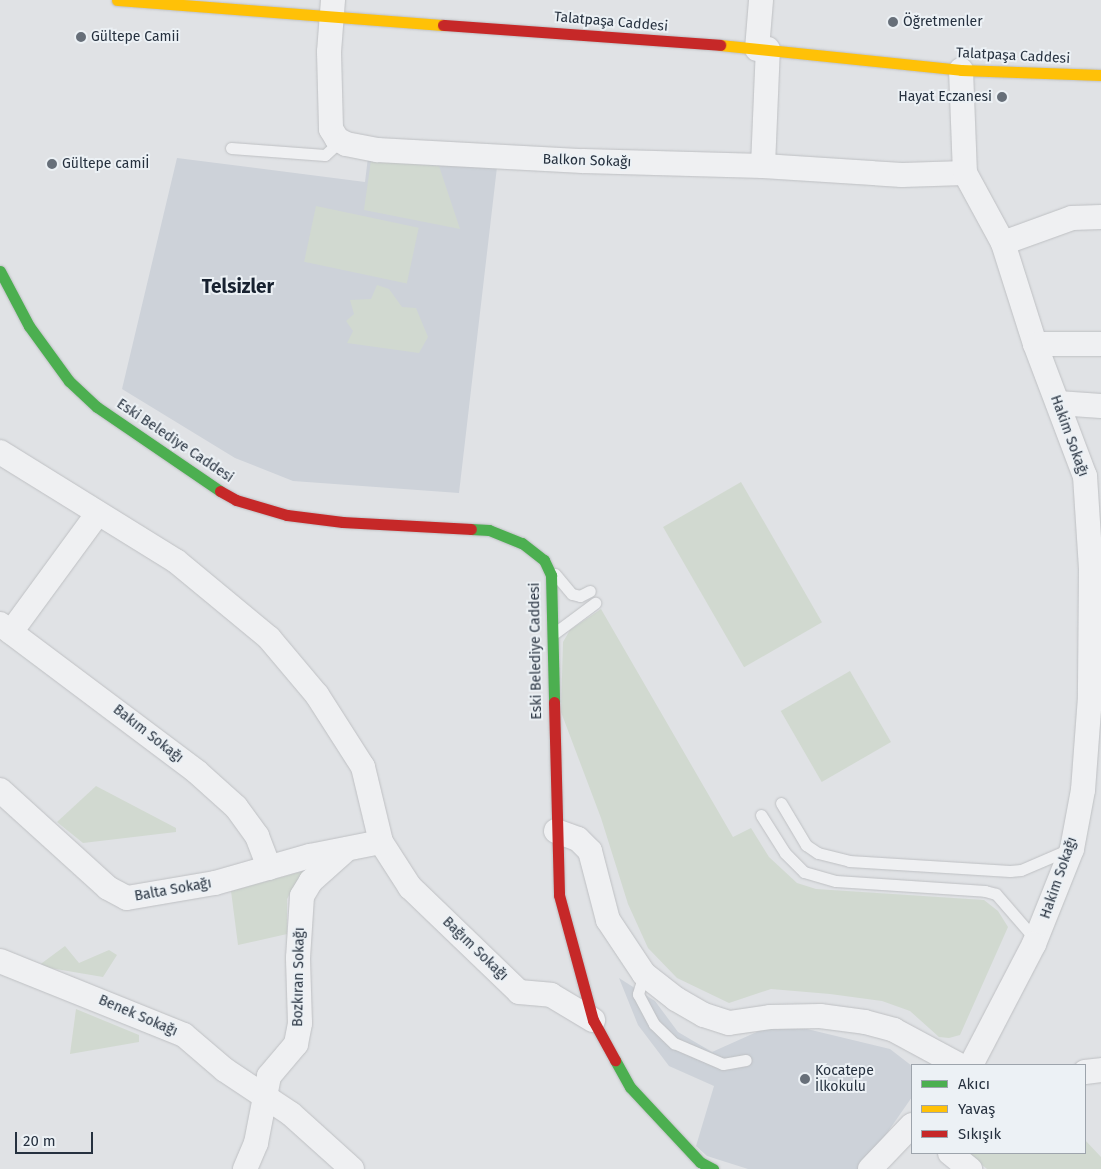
<!DOCTYPE html>
<meta charset="utf-8">
<style>
body{margin:0}
#map{position:relative;width:1101px;height:1169px;overflow:hidden;background:#e0e2e5;font-family:"Fira Sans",sans-serif}
div>[style]{position:absolute}
.built>*{inset:0;background:#cdd2d9}
.green>*{inset:0;background:#d1d9d0;transform-origin:0 0}
.roads{filter:drop-shadow(0 0 1px #bec0c3) drop-shadow(0 0 1px #bec0c3)}
.lane>*{height:11px;margin:-5.5px;padding:0 5.5px;transform-origin:5.5px;border-radius:5.5px;background:#eff0f2}
.street>*{height:24px;margin:-12px;padding:0 12px;transform-origin:12px;border-radius:12px;background:#eff0f2}
.fast>*{height:11px;margin:-5.5px;padding:0 5.5px;transform-origin:5.5px;border-radius:5.5px;background:#4caf50}
.slow>*{height:11px;margin:-5.5px;padding:0 5.5px;transform-origin:5.5px;border-radius:5.5px;background:#ffc107}
.jam>*{height:11px;margin:-5.5px;padding:0 5.5px;transform-origin:5.5px;border-radius:5.5px;background:#c62828}
.dots>*{width:14px;height:14px;translate:-50% -50%;box-sizing:border-box;border:2px solid #ecf1f5;border-radius:50%}
span{translate:-50% -50%;white-space:nowrap;text-align:center;line-height:1.15;-webkit-text-stroke:4px #ecf1f5;paint-order:stroke}
.street-label{font-size:14px;color:#26313f}
.poi-label{font-size:14px;color:#26313f}
.left{translate:0 -50%;text-align:left}
.right{translate:-100% -50%;text-align:right}
.district-label{font-size:19px;color:#182230;font-weight:700}
.legend{position:absolute;left:911px;top:1064px;width:175px;height:90px;box-sizing:border-box;background:#ecf1f5;border:1px solid #9da4ac;margin:0;padding:6px 9px;list-style:none;font-size:15px;color:#26313f}
.legend li{display:flex;align-items:center;gap:10px;height:25px}
.legend b{width:25px;border:1px solid #9da4ac}
.scale{position:absolute;left:15px;top:1132px;width:78px;height:22px;box-sizing:border-box;border:2px solid #26313f;border-top:0;padding-left:6px;font-size:15px;line-height:18px;white-space:nowrap;color:#26313f;-webkit-text-stroke:4px #ecf1f5;paint-order:stroke}
</style>
<div id="map">
<div class="built">
<div style="clip-path:polygon(368px 157px,497px 167px,459px 493px,293px 481px,235px 458px,122px 389px,177px 158px,365px 182px)"></div>
<div style="clip-path:polygon(619px 978px,655px 1001px,678px 1032px,712px 1052px,768px 1027px,807px 1029px,890px 1049px,912px 1066px,912px 1097px,862px 1169px,748px 1169px,707px 1156px,696px 1146px,714px 1086px,669px 1066px,638px 1025px)"></div>
</div>
<div class="green">
<div style="clip-path:polygon(371px 160px,439px 166px,460px 229px,364px 210px)"></div>
<div style="left:316px;top:206px;width:105px;height:57px;rotate:12deg"></div>
<div style="clip-path:polygon(377px 285px,389px 289px,402px 307px,416px 308px,428px 337px,419px 353px,347px 343px,353px 331px,346px 321px,354px 314px,350px 300px,371px 299px)"></div>
<div style="left:741px;top:482px;width:162px;height:90px;rotate:60deg"></div>
<div style="clip-path:polygon(601px 609px,733px 837px,751px 828px,769px 857px,797px 883px,816px 889px,984px 900px,998px 911px,1008px 927px,960px 1035px,949px 1038px,939px 1037px,910px 1011px,882px 1001px,830px 994px,771px 989px,729px 1003px,677px 978px,648px 948px,628px 904px,601px 818px,561px 712px,563px 642px,570px 630px)"></div>
<div style="left:850px;top:671px;width:82px;height:80px;rotate:60deg"></div>
<div style="clip-path:polygon(96px 786px,176px 828px,176px 832px,83px 843px,57px 822px)"></div>
<div style="clip-path:polygon(311px 869px,297px 881px,287px 899px,287px 934px,238px 945px,231px 891px)"></div>
<div style="clip-path:polygon(65px 946px,79px 963px,109px 950px,117px 955px,103px 977px,38px 966px)"></div>
<div style="clip-path:polygon(76px 1009px,139px 1035px,139px 1042px,70px 1054px)"></div>
<div style="clip-path:polygon(1085px 1140px,1101px 1157px,1101px 1169px,987px 1169px,968px 1153px,1085px 1153px)"></div>
</div>
<div class="roads">
<div class="lane">
<div style="left:231px;top:148px;width:94px;rotate:4.3deg"></div>
<div style="left:325px;top:155px;width:21px;rotate:-43deg"></div>
<div style="left:555px;top:574px;width:26px;rotate:50deg"></div>
<div style="left:572px;top:594px;width:8px;rotate:14deg"></div>
<div style="left:580px;top:596px;width:11px;rotate:-27deg"></div>
<div style="left:556px;top:632px;width:49px;rotate:-36.6deg"></div>
<div style="left:781px;top:803px;width:49px;rotate:59.2deg"></div>
<div style="left:806px;top:845px;width:14px;rotate:34deg"></div>
<div style="left:818px;top:853px;width:32px;rotate:14deg"></div>
<div style="left:849px;top:861px;width:161px;rotate:3.6deg"></div>
<div style="left:1010px;top:871px;width:11px;rotate:-5deg"></div>
<div style="left:1021px;top:870px;width:53px;rotate:-23.2deg"></div>
<div style="left:761px;top:815px;width:45px;rotate:57.7deg"></div>
<div style="left:785px;top:853px;width:27px;rotate:45deg"></div>
<div style="left:804px;top:872px;width:33px;rotate:16deg"></div>
<div style="left:836px;top:881px;width:149px;rotate:3.8deg"></div>
<div style="left:985px;top:891px;width:11px;rotate:15deg"></div>
<div style="left:996px;top:894px;width:60px;rotate:49.1deg"></div>
<div style="left:644px;top:974px;width:21px;rotate:107deg"></div>
<div style="left:638px;top:994px;width:34px;rotate:62deg"></div>
<div style="left:654px;top:1024px;width:28px;rotate:44deg"></div>
<div style="left:674px;top:1043px;width:53px;rotate:23.2deg"></div>
<div style="left:723px;top:1064px;width:23px;rotate:-10deg"></div>
</div>
<div class="street">
<div style="left:333px;top:0;width:52px;rotate:94.4deg"></div>
<div style="left:329px;top:52px;width:77px;rotate:88.5deg"></div>
<div style="left:331px;top:129px;width:12px;rotate:59deg"></div>
<div style="left:337px;top:139px;width:10px;rotate:29deg"></div>
<div style="left:346px;top:144px;width:32px;rotate:11deg"></div>
<div style="left:377px;top:150px;width:206px;rotate:3.1deg"></div>
<div style="left:583px;top:161px;width:180px;rotate:1.6deg"></div>
<div style="left:763px;top:166px;width:139px;rotate:3.7deg"></div>
<div style="left:902px;top:175px;width:63px;rotate:-1.8deg"></div>
<div style="left:757px;top:49px;width:49px;rotate:-85.3deg"></div>
<div style="left:961px;top:70px;width:103px;rotate:87.8deg"></div>
<div style="left:965px;top:173px;width:80px;rotate:61.5deg"></div>
<div style="left:1003px;top:243px;width:106px;rotate:72.4deg"></div>
<div style="left:1035px;top:344px;width:141px;rotate:69.3deg"></div>
<div style="left:1085px;top:476px;width:94px;rotate:86.3deg"></div>
<div style="left:1091px;top:570px;width:127px;rotate:90.5deg"></div>
<div style="left:1090px;top:697px;width:93px;rotate:94.3deg"></div>
<div style="left:1083px;top:790px;width:60px;rotate:100.6deg"></div>
<div style="left:1072px;top:849px;width:102px;rotate:111.8deg"></div>
<div style="left:1034px;top:944px;width:136px;rotate:117.5deg"></div>
<div style="left:763px;top:166px;width:117px;rotate:-87.6deg"></div>
<div style="left:1003px;top:243px;width:73px;rotate:-19.9deg"></div>
<div style="left:1072px;top:218px;width:29px;rotate:-2deg"></div>
<div style="left:1035px;top:344px;width:66px"></div>
<div style="left:1058px;top:403px;width:43px;rotate:4deg"></div>
<div style="left:0;top:452px;width:207px;rotate:31.8deg"></div>
<div style="left:176px;top:561px;width:121px;rotate:39.6deg"></div>
<div style="left:269px;top:638px;width:75px;rotate:49.9deg"></div>
<div style="left:317px;top:695px;width:85px;rotate:57.4deg"></div>
<div style="left:363px;top:767px;width:77px;rotate:76.5deg"></div>
<div style="left:381px;top:842px;width:54px;rotate:57.2deg"></div>
<div style="left:410px;top:887px;width:151px;rotate:43.9deg"></div>
<div style="left:519px;top:992px;width:32px;rotate:5deg"></div>
<div style="left:551px;top:995px;width:49px;rotate:30.8deg"></div>
<div style="left:0;top:624px;width:246px;rotate:36.9deg"></div>
<div style="left:197px;top:772px;width:52px;rotate:41.9deg"></div>
<div style="left:236px;top:807px;width:36px;rotate:54deg"></div>
<div style="left:257px;top:836px;width:34px;rotate:69deg"></div>
<div style="left:11px;top:632px;width:147px;rotate:-53.8deg"></div>
<div style="left:0;top:790px;width:146px;rotate:42.2deg"></div>
<div style="left:108px;top:888px;width:21px;rotate:28deg"></div>
<div style="left:127px;top:898px;width:89px;rotate:-9.7deg"></div>
<div style="left:215px;top:883px;width:99px;rotate:-15.9deg"></div>
<div style="left:310px;top:856px;width:72px;rotate:-11.2deg"></div>
<div style="left:556px;top:831px;width:23px;rotate:20deg"></div>
<div style="left:578px;top:839px;width:17px;rotate:45deg"></div>
<div style="left:590px;top:851px;width:71px;rotate:75.4deg"></div>
<div style="left:608px;top:920px;width:65px;rotate:56.3deg"></div>
<div style="left:644px;top:974px;width:41px;rotate:38deg"></div>
<div style="left:676px;top:999px;width:32px;rotate:30deg"></div>
<div style="left:704px;top:1015px;width:26px;rotate:18deg"></div>
<div style="left:729px;top:1023px;width:41px;rotate:-8.3deg"></div>
<div style="left:770px;top:1017px;width:50px;rotate:-1.1deg"></div>
<div style="left:820px;top:1016px;width:45px;rotate:7.6deg"></div>
<div style="left:865px;top:1022px;width:30px;rotate:15deg"></div>
<div style="left:894px;top:1030px;width:74px;rotate:28.3deg"></div>
<div style="left:0;top:961px;width:198px;rotate:21.9deg"></div>
<div style="left:184px;top:1035px;width:54px;rotate:40.5deg"></div>
<div style="left:225px;top:1070px;width:79px;rotate:33.7deg"></div>
<div style="left:291px;top:1114px;width:82px;rotate:42deg"></div>
<div style="left:1085px;top:1072px;width:16px;rotate:-7deg"></div>
<div style="left:950px;top:1153px;width:26px;rotate:39deg"></div>
<div style="left:245px;top:1169px;width:28px;rotate:-67deg"></div>
<div style="left:256px;top:1143px;width:68px;rotate:-79deg"></div>
<div style="left:269px;top:1076px;width:42px;rotate:-49.8deg"></div>
<div style="left:296px;top:1044px;width:21px;rotate:-79deg"></div>
<div style="left:300px;top:1023px;width:65px;rotate:-91.8deg"></div>
<div style="left:298px;top:958px;width:62px;rotate:-86.3deg"></div>
<div style="left:302px;top:896px;width:17px;rotate:-59deg"></div>
<div style="left:311px;top:881px;width:48px;rotate:-41.6deg"></div>
<div style="left:870px;top:1169px;width:61px;rotate:-46.3deg"></div>
</div>
<div class="fast">
<div style="left:0;top:271px;width:62px;rotate:62.2deg"></div>
<div style="left:29px;top:326px;width:68px;rotate:54deg"></div>
<div style="left:69px;top:381px;width:38px;rotate:43deg"></div>
<div style="left:97px;top:407px;width:149px;rotate:34.3deg"></div>
<div style="left:471px;top:529px;width:18px;rotate:3deg"></div>
<div style="left:489px;top:530px;width:35px;rotate:22deg"></div>
<div style="left:522px;top:543px;width:28px;rotate:38deg"></div>
<div style="left:544px;top:560px;width:17px;rotate:65deg"></div>
<div style="left:551px;top:575px;width:127px;rotate:88.6deg"></div>
<div style="left:615px;top:1060px;width:31px;rotate:61deg"></div>
<div style="left:630px;top:1087px;width:103px;rotate:47deg"></div>
<div style="left:700px;top:1162px;width:15px;rotate:28deg"></div>
</div>
<div class="slow">
<div style="left:117px;top:0;width:327px;rotate:4.4deg"></div>
<div style="left:720px;top:45px;width:242px;rotate:5.9deg"></div>
<div style="left:961px;top:70px;width:140px;rotate:2deg"></div>
</div>
<div class="jam">
<div style="left:443px;top:25px;width:278px;rotate:4.1deg"></div>
<div style="left:220px;top:491px;width:18px;rotate:29deg"></div>
<div style="left:236px;top:500px;width:53px;rotate:16.4deg"></div>
<div style="left:287px;top:515px;width:56px;rotate:7.1deg"></div>
<div style="left:343px;top:522px;width:128px;rotate:3.1deg"></div>
<div style="left:554px;top:702px;width:193px;rotate:88.5deg"></div>
<div style="left:559px;top:895px;width:130px;rotate:74.8deg"></div>
<div style="left:593px;top:1020px;width:46px;rotate:61.2deg"></div>
</div>
</div>
<div class="dots">
<div style="left:893px;top:22px;background:#676f79"></div>
<div style="left:81px;top:37px;background:#676f79"></div>
<div style="left:1002px;top:97px;background:#676f79"></div>
<div style="left:52px;top:164px;background:#676f79"></div>
<div style="left:805px;top:1079px;background:#676f79"></div>
</div>
<div class="street-label">
<span style="left:611px;top:22px;rotate:5deg">Talatpaşa Caddesi</span>
<span style="left:1013px;top:56px;rotate:3deg">Talatpaşa Caddesi</span>
<span style="left:587px;top:161px;rotate:2deg">Balkon Sokağı</span>
<span style="left:1069px;top:436px;rotate:70deg">Hakim Sokağı</span>
<span style="left:175px;top:441px;rotate:34deg">Eski Belediye Caddesi</span>
<span style="left:536px;top:651px;rotate:-91deg">Eski Belediye Caddesi</span>
<span style="left:148px;top:734px;rotate:38deg">Bakım Sokağı</span>
<span style="left:1059px;top:878px;rotate:-71deg">Hakim Sokağı</span>
<span style="left:173px;top:890px;rotate:-10deg">Balta Sokağı</span>
<span style="left:475px;top:949px;rotate:44deg">Bağım Sokağı</span>
<span style="left:299px;top:977px;rotate:-89deg">Bozkıran Sokağı</span>
<span style="left:138px;top:1016px;rotate:23deg">Benek Sokağı</span>
</div>
<div class="poi-label">
<span class="left" style="left:903px;top:22px">Öğretmenler</span>
<span class="left" style="left:91px;top:37px">Gültepe Camii</span>
<span class="right" style="left:992px;top:97px">Hayat Eczanesi</span>
<span class="left" style="left:62px;top:164px">Gültepe camiİ</span>
<span class="left" style="left:815px;top:1079px">Kocatepe<br>İlkokulu</span>
</div>
<div class="district-label">
<span style="left:238px;top:287px">Telsizler</span>
</div>
<ul class="legend">
<li><b style="height:6px;background:#4caf50"></b>Akıcı</li>
<li><b style="height:6px;background:#ffc107"></b>Yavaş</li>
<li><b style="height:6px;background:#c62828"></b>Sıkışık</li>
</ul>
<div class="scale">20 m</div>
</div>
